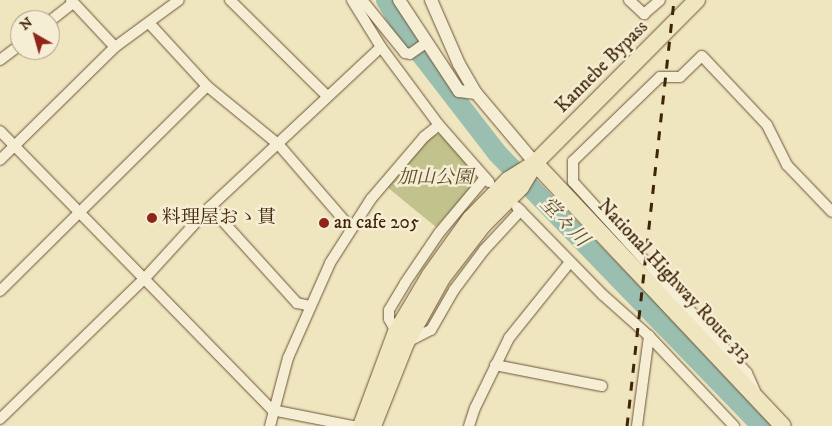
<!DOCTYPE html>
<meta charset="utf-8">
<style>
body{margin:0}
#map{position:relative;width:832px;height:426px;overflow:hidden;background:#efe5bf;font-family:"IM FELL DW Pica","Noto Serif JP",serif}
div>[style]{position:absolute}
.green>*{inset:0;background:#c1c28c}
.river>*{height:20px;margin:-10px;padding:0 10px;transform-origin:10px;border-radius:10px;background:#9abfb0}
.roads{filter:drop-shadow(0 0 1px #6c5436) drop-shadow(0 0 1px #6c5436)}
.minor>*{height:10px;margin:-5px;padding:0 5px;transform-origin:5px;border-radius:5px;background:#f5eed5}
.tertiary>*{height:12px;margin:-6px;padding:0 6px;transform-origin:6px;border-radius:6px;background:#f5eed5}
.trunk>*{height:16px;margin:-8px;padding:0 8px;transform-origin:8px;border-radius:8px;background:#efe5bf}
.rail>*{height:3px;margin-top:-1.5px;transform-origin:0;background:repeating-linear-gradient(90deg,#402408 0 9px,transparent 0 18px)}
.dots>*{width:14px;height:14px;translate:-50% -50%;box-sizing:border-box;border:2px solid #f5eed5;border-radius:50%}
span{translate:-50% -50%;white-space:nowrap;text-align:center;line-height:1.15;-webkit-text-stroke:5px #f5eed5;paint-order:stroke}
.street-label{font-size:19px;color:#402408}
.park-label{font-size:19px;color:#604c29;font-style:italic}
.poi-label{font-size:19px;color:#402408}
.left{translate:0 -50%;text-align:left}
.water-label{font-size:20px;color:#5b523a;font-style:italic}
.north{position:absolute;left:10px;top:10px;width:50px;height:50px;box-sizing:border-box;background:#f5eed5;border:1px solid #ad9d83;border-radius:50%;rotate:322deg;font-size:14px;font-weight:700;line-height:20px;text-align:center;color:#402408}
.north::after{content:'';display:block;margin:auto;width:18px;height:22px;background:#8f2418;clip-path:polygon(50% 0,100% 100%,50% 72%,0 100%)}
</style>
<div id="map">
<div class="green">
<div style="clip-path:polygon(444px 134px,477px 173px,477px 181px,436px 227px,387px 187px,431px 135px)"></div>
</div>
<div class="river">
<div style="left:386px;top:0;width:45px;rotate:59.5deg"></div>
<div style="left:409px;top:39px;width:144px;rotate:52.3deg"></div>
<div style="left:497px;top:153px;width:380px;rotate:45.9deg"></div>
</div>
<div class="roads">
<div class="minor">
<div style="left:71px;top:0;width:64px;rotate:46.9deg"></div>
<div style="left:230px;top:0;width:136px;rotate:44.7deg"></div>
<div style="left:352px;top:0;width:55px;rotate:58.3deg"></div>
<div style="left:381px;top:47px;width:97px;rotate:53.4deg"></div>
<div style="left:439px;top:125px;width:76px;rotate:48.7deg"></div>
<div style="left:362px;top:0;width:68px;rotate:50.9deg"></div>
<div style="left:405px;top:53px;width:5px;rotate:11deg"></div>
<div style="left:410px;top:54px;width:19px;rotate:-35deg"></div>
<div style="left:629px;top:0;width:21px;rotate:43deg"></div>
<div style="left:644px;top:14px;width:21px;rotate:-41deg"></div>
<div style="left:50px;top:21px;width:29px;rotate:-38deg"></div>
<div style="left:150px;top:24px;width:84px;rotate:47.4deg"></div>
<div style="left:207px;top:86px;width:93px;rotate:39.3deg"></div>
<div style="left:279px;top:145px;width:110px;rotate:49.1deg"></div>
<div style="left:0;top:60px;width:25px;rotate:-37deg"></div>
<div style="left:0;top:131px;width:390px;rotate:45.7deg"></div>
<div style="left:272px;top:410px;width:83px;rotate:11.2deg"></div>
<div style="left:0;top:160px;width:161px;rotate:-44.5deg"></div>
<div style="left:115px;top:47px;width:79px;rotate:-36.3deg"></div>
<div style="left:210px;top:207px;width:130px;rotate:47.8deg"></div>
<div style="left:297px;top:303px;width:13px;rotate:13deg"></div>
<div style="left:517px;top:207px;width:123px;rotate:45.7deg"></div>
<div style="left:603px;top:295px;width:62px;rotate:41.7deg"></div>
<div style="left:649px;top:336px;width:124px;rotate:46.6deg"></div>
<div style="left:0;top:291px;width:291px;rotate:-44.7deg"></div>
<div style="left:396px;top:332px;width:15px;rotate:-118deg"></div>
<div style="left:389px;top:319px;width:9px;rotate:-90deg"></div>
<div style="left:389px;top:310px;width:31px;rotate:-59deg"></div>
<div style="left:405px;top:283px;width:60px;rotate:-55.8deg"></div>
<div style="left:439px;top:233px;width:72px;rotate:-50.1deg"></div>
<div style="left:407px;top:342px;width:27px;rotate:-27deg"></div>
<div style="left:431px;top:330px;width:46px;rotate:-60.1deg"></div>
<div style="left:454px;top:290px;width:50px;rotate:-53.1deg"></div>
<div style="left:484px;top:250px;width:54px;rotate:-47.2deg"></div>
<div style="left:495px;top:365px;width:109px;rotate:11.1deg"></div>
<div style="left:755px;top:391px;width:20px;rotate:-114deg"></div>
<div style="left:747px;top:373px;width:258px;rotate:-132.3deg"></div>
<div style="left:573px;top:182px;width:21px;rotate:-90deg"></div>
<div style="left:573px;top:161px;width:121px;rotate:-44deg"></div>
<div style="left:660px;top:77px;width:20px"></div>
<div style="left:680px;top:77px;width:30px;rotate:-44deg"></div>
<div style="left:702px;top:56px;width:95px;rotate:46.7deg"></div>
<div style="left:767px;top:125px;width:45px;rotate:63.4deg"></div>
<div style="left:787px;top:165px;width:65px;rotate:46.2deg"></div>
<div style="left:0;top:419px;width:202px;rotate:-44.2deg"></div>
<div style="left:145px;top:278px;width:96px;rotate:-47.5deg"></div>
<div style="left:210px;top:207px;width:234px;rotate:-43.1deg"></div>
<div style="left:270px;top:426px;width:70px;rotate:-75.2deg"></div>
<div style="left:288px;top:358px;width:104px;rotate:-66.1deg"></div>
<div style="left:330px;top:263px;width:76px;rotate:-57.4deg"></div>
<div style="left:371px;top:199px;width:82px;rotate:-49.5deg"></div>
<div style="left:424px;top:137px;width:19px;rotate:-39deg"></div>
<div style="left:469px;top:426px;width:19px;rotate:-72deg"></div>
<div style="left:475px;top:408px;width:78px;rotate:-64.1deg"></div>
<div style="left:509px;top:338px;width:97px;rotate:-51.2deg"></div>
<div style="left:637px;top:426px;width:91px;rotate:-82.4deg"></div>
</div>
<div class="tertiary">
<div style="left:399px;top:0;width:109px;rotate:56.6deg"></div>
<div style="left:459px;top:91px;width:17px;rotate:7deg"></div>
<div style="left:431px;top:0;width:70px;rotate:66.4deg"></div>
<div style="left:459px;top:64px;width:34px;rotate:60deg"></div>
<div style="left:476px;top:93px;width:92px;rotate:49.9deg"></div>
</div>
<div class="trunk">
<div style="left:535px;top:163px;width:361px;rotate:46.7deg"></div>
<div style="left:361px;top:426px;width:100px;rotate:-69.6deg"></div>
<div style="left:396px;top:332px;width:66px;rotate:-59.2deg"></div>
<div style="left:430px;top:275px;width:69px;rotate:-54.5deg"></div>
<div style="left:470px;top:219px;width:54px;rotate:-45.7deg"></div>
<div style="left:508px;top:180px;width:32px;rotate:-32deg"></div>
<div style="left:535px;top:163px;width:230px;rotate:-45.2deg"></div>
<div style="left:373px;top:426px;width:89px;rotate:-68.3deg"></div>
<div style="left:406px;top:343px;width:74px;rotate:-61deg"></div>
<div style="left:442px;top:278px;width:67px;rotate:-52.3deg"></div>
<div style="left:483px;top:225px;width:54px;rotate:-45deg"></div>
<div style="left:521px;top:187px;width:23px;rotate:-59deg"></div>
</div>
</div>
<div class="rail">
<div style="left:627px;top:426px;width:429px;rotate:-83.7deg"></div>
</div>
<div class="dots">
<div style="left:152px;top:218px;background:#8f2418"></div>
<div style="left:324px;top:223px;background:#8f2418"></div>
</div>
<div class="street-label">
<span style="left:602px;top:67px;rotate:-45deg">Kannebe Bypass</span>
<span style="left:674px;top:281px;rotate:47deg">National Highway Route 313</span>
</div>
<div class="park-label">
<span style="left:435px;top:178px">加山公園</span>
</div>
<div class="poi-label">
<span class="left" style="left:162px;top:218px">料理屋おゝ貫</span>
<span class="left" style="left:334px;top:223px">an cafe 205</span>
</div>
<div class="water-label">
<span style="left:564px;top:222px;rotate:46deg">堂々川</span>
</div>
<div class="north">N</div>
</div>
